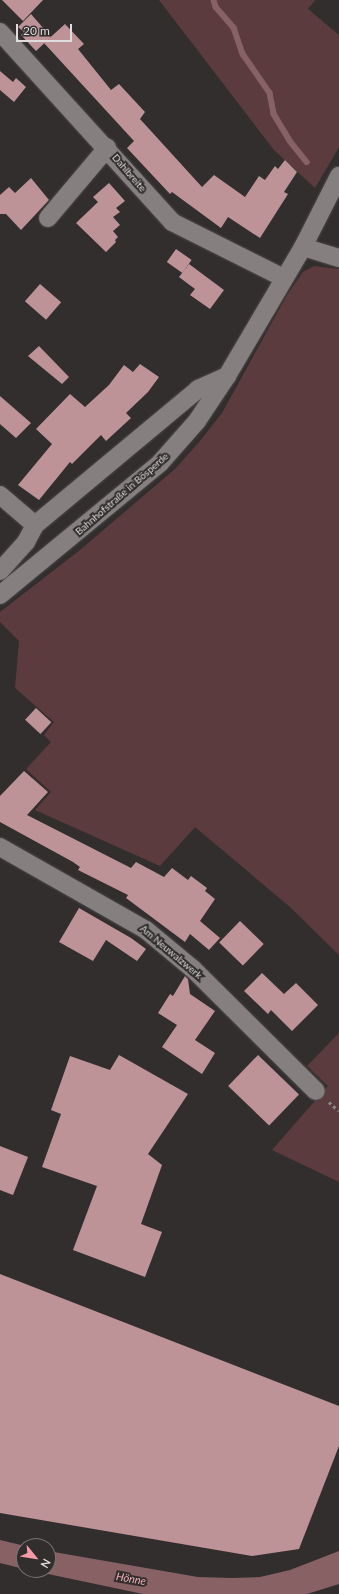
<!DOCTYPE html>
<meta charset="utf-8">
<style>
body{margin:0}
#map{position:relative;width:339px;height:1594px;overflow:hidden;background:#322e2e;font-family:Lato,sans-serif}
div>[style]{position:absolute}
.green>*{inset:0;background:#5c3b3f}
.water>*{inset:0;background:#886165}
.stream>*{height:5.5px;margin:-2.75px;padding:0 2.75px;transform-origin:2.75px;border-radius:2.75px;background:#886165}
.building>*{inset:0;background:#bd9397;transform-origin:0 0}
.path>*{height:2.5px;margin-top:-1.25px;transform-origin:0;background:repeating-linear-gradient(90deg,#898686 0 3px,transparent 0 6px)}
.roads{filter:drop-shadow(0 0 1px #4d494a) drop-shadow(0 0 1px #4d494a)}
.minor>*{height:18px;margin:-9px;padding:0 9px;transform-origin:9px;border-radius:9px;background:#857f80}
span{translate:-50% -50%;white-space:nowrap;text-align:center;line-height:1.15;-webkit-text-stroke:4px #322e2e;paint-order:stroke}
.street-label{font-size:10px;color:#dfdcdd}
.water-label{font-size:11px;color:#f2adb6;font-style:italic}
.north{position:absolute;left:16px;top:1538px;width:40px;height:40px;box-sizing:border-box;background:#322e2e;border:1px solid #777474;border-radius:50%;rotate:120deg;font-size:11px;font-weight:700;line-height:16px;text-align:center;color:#dfdcdd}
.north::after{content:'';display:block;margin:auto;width:14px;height:18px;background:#f49aa6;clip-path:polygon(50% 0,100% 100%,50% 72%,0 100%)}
.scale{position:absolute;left:16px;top:24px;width:56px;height:18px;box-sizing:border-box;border:2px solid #dfdcdd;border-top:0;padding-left:5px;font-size:12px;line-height:14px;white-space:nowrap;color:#dfdcdd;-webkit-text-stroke:3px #322e2e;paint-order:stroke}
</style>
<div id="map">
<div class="green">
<div style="clip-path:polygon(159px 0,315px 0,308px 9px,339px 35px,339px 147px,315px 188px,274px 150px)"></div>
<div style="clip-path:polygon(314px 266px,339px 269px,339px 955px,290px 907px,195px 827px,160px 866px,35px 810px,51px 792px,26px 769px,51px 742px,44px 735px,54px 722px,15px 688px,19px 641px,0 622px,0 612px,80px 550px,175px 469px,200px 441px,222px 413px,287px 295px,303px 272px)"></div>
<div style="clip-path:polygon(339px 1033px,339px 1182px,272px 1150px,328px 1086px,307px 1066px)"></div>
</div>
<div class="water">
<div style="clip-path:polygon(0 1540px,25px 1546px,24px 1569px,0 1563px)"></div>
<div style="clip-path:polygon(48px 1551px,198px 1577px,232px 1578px,260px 1577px,290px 1570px,339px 1551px,339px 1584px,307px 1594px,143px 1594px,29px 1570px,48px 1570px)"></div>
</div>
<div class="stream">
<div style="left:214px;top:0;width:7px;rotate:74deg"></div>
<div style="left:216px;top:7px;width:28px;rotate:49deg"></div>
<div style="left:234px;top:28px;width:28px;rotate:71deg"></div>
<div style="left:243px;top:54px;width:47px;rotate:55.3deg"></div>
<div style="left:270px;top:93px;width:21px;rotate:79deg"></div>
<div style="left:274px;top:114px;width:31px;rotate:59deg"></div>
<div style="left:290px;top:141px;width:27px;rotate:51deg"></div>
</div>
<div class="building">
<div style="clip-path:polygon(2px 0,43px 0,23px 21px)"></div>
<div style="clip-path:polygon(31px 14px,51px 37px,36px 51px,21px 35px,24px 32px,18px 27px)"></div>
<div style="clip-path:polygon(65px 24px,84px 44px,78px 49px,111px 90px,119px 84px,145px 112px,140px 119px,202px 187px,214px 175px,245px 197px,259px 176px,265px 180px,275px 166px,278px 169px,285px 160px,297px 172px,284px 192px,288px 194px,260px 238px,228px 217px,221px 228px,172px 192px,170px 194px,127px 148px,134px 141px,44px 43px)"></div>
<div style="clip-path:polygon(0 71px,13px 82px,16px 78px,26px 87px,14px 102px,0 90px)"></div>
<div style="clip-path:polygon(31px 178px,49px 200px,21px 230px,6px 214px,0 214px,0 195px,9px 187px,15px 193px)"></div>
<div style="clip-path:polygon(109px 183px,125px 201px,116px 208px,120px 212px,113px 217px,120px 225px,113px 231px,118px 237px,115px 240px,116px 242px,106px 252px,76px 223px,98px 202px,93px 197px)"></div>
<div style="left:176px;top:249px;width:19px;height:16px;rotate:35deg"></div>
<div style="clip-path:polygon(189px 264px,224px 290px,210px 309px,190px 295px,195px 289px,179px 277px)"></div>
<div style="left:40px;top:284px;width:28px;height:23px;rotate:41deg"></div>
<div style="clip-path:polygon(39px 346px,69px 377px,62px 384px,28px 356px)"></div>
<div style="clip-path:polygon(140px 364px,159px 377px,148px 392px,126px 413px,131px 418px,106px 441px,101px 435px,72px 464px,70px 462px,39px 500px,18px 485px,52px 444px,36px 429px,70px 394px,85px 407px,109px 385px,124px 365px,133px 372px)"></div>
<div style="clip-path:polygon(0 396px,31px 423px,16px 438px,0 424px)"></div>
<div style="left:36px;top:708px;width:21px;height:16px;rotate:43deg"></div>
<div style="clip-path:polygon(24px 771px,48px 792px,27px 815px,131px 868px,136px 862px,164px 877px,172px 868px,188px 880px,191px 876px,207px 888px,205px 891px,215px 899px,200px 921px,220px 938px,209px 950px,190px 934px,185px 942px,126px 898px,128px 895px,78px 870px,80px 867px,73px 862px,0 822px,0 796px)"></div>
<div style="clip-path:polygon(79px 908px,131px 938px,146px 949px,137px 961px,106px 940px,93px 961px,59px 942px)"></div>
<div style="left:240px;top:921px;width:33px;height:30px;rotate:44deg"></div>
<div style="clip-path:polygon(262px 973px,284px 994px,296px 983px,318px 1005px,292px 1031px,271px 1010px,268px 1014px,244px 991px)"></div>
<div style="clip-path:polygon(185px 976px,188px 979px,190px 994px,215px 1011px,195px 1040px,215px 1053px,202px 1074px,162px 1047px,177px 1025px,158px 1013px,170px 994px,173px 996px)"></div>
<div style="clip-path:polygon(119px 1055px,188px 1094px,148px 1154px,162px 1165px,141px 1224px,162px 1232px,145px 1277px,73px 1250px,97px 1186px,42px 1167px,61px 1114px,51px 1110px,70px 1056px,110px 1070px)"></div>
<div style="left:258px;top:1055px;width:57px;height:43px;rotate:44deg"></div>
<div style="clip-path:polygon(0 1146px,28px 1157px,13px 1195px,0 1190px)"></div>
<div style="clip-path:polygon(0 1274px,339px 1406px,339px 1446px,299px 1549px,252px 1556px,0 1513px)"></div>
</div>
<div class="path">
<div style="left:329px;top:1102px;width:13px;rotate:42deg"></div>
</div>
<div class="roads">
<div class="minor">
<div style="left:0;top:32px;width:256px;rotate:47.8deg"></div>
<div style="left:172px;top:222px;width:125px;rotate:26.6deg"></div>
<div style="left:48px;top:218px;width:92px;rotate:-49.9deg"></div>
<div style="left:303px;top:247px;width:38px;rotate:17deg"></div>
<div style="left:0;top:495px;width:46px;rotate:40.6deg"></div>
<div style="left:0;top:571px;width:39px;rotate:-48deg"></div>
<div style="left:26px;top:542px;width:19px;rotate:-62deg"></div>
<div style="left:35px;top:525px;width:212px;rotate:-39.8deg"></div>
<div style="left:198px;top:389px;width:32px;rotate:-24deg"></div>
<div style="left:0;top:595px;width:207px;rotate:-39.5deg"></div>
<div style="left:160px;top:463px;width:56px;rotate:-48.6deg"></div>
<div style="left:197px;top:421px;width:54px;rotate:-56.3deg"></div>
<div style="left:227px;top:376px;width:150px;rotate:-59.5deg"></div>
<div style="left:303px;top:247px;width:80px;rotate:-63.1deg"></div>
<div style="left:0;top:847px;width:168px;rotate:29.6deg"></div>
<div style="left:146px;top:930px;width:61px;rotate:39.7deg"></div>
<div style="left:193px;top:969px;width:173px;rotate:44.8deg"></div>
</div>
</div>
<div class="street-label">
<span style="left:129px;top:173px;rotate:49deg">Dahlbreite</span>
<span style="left:122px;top:494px;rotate:-41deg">Bahnhofstraße in Bösperde</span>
<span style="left:171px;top:952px;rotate:40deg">Am Neuwalzwerk</span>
</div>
<div class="water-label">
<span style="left:131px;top:1579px;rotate:10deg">Hönne</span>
</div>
<div class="north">N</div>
<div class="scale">20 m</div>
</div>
